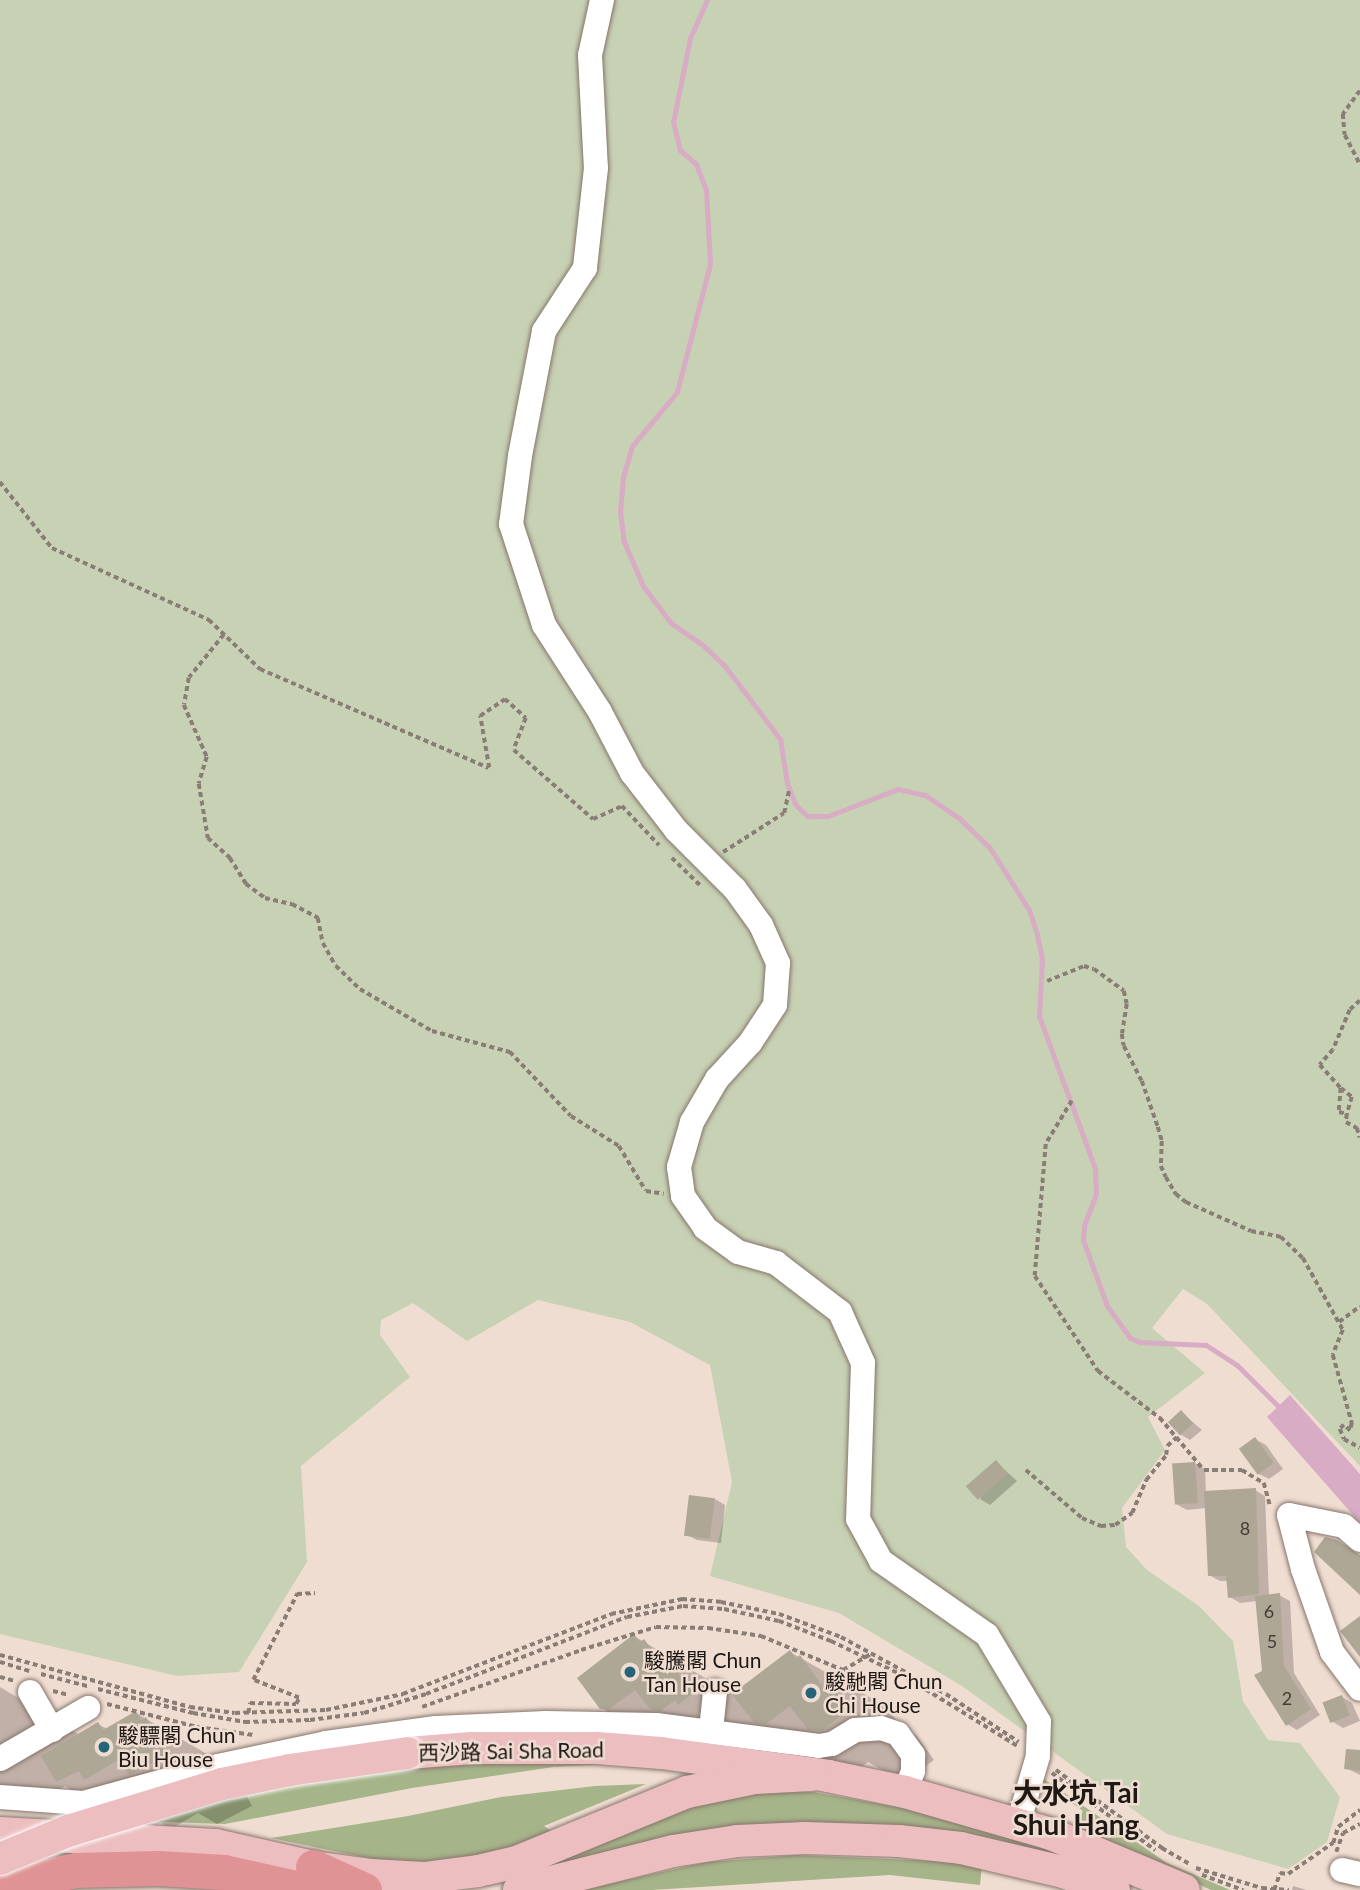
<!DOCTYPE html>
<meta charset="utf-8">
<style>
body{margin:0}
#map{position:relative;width:1360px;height:1890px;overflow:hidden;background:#f0ddd2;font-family:Lato,"Noto Sans TC",sans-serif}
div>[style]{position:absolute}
.green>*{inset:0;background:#c7d1b3}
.forest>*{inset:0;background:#a6b489}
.water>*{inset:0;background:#d8acc5}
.shadow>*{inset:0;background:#0003}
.stream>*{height:5px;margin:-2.5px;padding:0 2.5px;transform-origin:2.5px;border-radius:2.5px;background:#d8acc5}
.building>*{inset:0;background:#aea796;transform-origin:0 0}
.path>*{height:3.5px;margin-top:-1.75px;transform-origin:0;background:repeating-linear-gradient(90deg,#8a7d76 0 5px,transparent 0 8.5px)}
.roads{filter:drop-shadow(0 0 2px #86766c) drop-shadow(0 0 2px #86766c)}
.minor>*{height:24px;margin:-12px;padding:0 12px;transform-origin:12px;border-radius:12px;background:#fff}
.major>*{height:32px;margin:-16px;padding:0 16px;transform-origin:16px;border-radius:16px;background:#ecbebf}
.highway>*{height:35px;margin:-17.5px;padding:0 17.5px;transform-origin:17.5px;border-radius:17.5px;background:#e09394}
.bridges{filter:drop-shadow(0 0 2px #fff) drop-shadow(0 0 2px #fff)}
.major-bridge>*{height:32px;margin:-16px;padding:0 16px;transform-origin:16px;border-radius:16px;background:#ecbebf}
.dots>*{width:19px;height:19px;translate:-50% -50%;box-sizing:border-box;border:4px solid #f0ddd2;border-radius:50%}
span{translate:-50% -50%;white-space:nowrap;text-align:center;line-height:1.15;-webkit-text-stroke:5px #f0ddd2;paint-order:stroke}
.number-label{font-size:18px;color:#433c35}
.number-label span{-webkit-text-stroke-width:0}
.poi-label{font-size:21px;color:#1f1915}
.left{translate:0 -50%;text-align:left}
.street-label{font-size:21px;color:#1f1915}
.district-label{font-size:28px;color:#1f1915;font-weight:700}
</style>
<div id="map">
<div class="green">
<div style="clip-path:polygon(0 0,1360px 0,1360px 1466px,1207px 1304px,1183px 1289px,1152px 1328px,1205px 1373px,1148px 1417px,1165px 1450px,1122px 1508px,1126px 1547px,1147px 1570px,1199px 1606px,1233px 1641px,1243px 1701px,1268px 1740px,1300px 1743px,1340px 1797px,1327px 1842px,1288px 1869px,1167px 1834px,962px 1686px,839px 1613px,710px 1576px,732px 1482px,710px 1365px,630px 1322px,538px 1300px,467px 1341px,413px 1303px,381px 1320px,380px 1335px,410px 1377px,301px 1466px,307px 1562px,239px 1672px,177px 1676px,0 1634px)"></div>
</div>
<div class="forest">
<div style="clip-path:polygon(555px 1759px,649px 1762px,553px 1767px,412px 1788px,225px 1824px,135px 1821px,267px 1789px,411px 1768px)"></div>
<div style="clip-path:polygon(1038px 1775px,1167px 1863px,1230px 1890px,1211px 1890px,1073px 1828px,1083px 1811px,1036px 1777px)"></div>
<div style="clip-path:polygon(646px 1784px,544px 1826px,556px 1834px,480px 1858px,402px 1865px,271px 1838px,408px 1816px,501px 1797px,595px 1786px)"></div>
<div style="clip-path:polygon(779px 1790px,813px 1792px,953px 1817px,1061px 1851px,1060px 1856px,952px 1834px,526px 1876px,487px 1886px,466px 1884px,666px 1808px)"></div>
<div style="clip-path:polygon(797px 1855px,982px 1863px,980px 1885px,890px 1875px,652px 1890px,581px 1890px,707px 1862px)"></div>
</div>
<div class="water">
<div style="clip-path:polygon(1290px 1395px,1360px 1474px,1360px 1523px,1267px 1417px)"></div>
</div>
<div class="shadow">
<div style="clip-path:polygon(1181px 1412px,1202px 1430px,1190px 1440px,1180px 1434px)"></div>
<div style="clip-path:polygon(1255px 1439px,1266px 1445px,1283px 1469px,1269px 1479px,1259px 1474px)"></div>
<div style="clip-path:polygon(996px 1462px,1017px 1481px,990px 1505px,980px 1499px)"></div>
<div style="clip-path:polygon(1195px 1463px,1205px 1469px,1206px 1493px,1255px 1490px,1265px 1496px,1269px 1596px,1279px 1595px,1290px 1601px,1294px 1673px,1320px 1715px,1297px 1730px,1287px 1724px,1263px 1672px,1257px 1601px,1240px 1603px,1230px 1597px,1228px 1581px,1220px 1581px,1209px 1575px,1206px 1508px,1187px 1510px,1176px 1504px)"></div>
<div style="clip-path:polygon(715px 1499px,725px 1505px,721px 1543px,697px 1540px,687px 1535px)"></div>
<div style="clip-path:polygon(634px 1636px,734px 1695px,790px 1652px,887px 1707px,900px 1726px,916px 1735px,934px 1760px,906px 1780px,896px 1778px,868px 1762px,854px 1773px,843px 1772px,767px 1728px,779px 1744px,766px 1753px,760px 1750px,688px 1758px,601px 1708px)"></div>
<div style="clip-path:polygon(0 1687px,80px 1735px,98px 1724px,107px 1729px,136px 1713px,233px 1769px,252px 1806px,217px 1824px,198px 1813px,171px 1829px,161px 1823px,143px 1831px,65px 1786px,35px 1804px,30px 1802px,0 1785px)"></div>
<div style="clip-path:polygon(1342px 1697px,1352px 1703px,1360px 1721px,1343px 1728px,1333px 1722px)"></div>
<div style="clip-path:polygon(1360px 1752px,1360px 1775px,1346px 1768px)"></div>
<div style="clip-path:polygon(1293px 1886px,1307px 1890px,1292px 1890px)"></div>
</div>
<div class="stream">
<div style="left:707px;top:0;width:42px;rotate:114.1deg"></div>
<div style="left:690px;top:38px;width:86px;rotate:101.4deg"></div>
<div style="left:673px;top:122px;width:29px;rotate:76deg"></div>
<div style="left:680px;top:150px;width:21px;rotate:41deg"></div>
<div style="left:696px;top:164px;width:28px;rotate:69deg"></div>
<div style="left:706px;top:190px;width:74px;rotate:86.9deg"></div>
<div style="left:710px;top:264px;width:132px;rotate:104.5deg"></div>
<div style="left:677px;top:392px;width:70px;rotate:129.8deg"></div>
<div style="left:632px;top:446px;width:32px;rotate:106deg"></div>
<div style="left:623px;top:477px;width:34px;rotate:95deg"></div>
<div style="left:620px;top:511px;width:31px;rotate:83deg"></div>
<div style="left:624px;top:542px;width:48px;rotate:66.6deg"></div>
<div style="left:643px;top:586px;width:46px;rotate:52.9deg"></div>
<div style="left:671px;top:623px;width:40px;rotate:34.9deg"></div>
<div style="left:704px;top:646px;width:28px;rotate:44deg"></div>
<div style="left:724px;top:665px;width:93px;rotate:52.9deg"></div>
<div style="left:780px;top:739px;width:45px;rotate:81deg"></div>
<div style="left:787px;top:783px;width:22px;rotate:69deg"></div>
<div style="left:795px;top:804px;width:17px;rotate:45deg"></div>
<div style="left:807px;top:816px;width:21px"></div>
<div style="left:828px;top:816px;width:75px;rotate:-21.1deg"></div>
<div style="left:898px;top:789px;width:28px;rotate:13deg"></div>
<div style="left:925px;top:795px;width:41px;rotate:34.1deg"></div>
<div style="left:959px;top:818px;width:43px;rotate:44.1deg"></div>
<div style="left:990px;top:848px;width:73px;rotate:57.8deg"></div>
<div style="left:1029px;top:910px;width:26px;rotate:72deg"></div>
<div style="left:1037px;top:935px;width:25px;rotate:78deg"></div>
<div style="left:1042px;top:959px;width:57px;rotate:93deg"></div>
<div style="left:1039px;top:1016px;width:162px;rotate:69.8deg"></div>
<div style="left:1095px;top:1168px;width:26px;rotate:88deg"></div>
<div style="left:1096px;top:1194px;width:34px;rotate:111deg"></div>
<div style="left:1084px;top:1226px;width:14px;rotate:94deg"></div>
<div style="left:1083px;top:1240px;width:70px;rotate:70deg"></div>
<div style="left:1107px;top:1306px;width:39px;rotate:54deg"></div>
<div style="left:1130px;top:1338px;width:11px;rotate:22deg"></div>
<div style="left:1140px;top:1342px;width:66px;rotate:2.6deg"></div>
<div style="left:1206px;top:1345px;width:37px;rotate:33deg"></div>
<div style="left:1237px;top:1365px;width:65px;rotate:45deg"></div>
</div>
<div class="building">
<div style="left:1181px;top:1410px;width:18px;height:18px;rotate:47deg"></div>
<div style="left:1255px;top:1437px;width:32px;height:20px;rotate:54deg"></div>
<div style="left:996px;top:1460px;width:18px;height:40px;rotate:49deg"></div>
<div style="left:1195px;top:1462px;width:41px;height:23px;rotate:86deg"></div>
<div style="clip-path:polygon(1256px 1488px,1259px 1594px,1228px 1598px,1226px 1576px,1208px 1576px,1204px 1491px)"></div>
<div style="left:689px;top:1495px;width:26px;height:41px;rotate:7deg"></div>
<div style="clip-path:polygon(1325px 1537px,1337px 1540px,1360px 1555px,1360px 1595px,1314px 1552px)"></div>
<div style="clip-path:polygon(1280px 1593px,1284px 1666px,1311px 1709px,1286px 1726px,1254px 1675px,1262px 1671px,1255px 1596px)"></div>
<div style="clip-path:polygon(1360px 1616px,1360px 1657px,1340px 1631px)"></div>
<div style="clip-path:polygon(634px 1634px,640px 1642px,644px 1639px,668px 1671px,674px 1667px,693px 1693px,678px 1705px,675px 1700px,661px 1711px,651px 1710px,635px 1690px,609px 1709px,600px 1709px,577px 1678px)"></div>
<div style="clip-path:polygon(790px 1650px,796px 1658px,800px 1655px,824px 1688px,830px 1683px,849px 1709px,823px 1730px,808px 1730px,790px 1706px,766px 1724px,754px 1723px,732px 1694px)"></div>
<div style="left:1342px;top:1695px;width:22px;height:21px;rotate:69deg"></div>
<div style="clip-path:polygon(136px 1711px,141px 1720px,146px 1717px,167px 1756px,129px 1775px,120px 1759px,84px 1780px,79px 1771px,56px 1782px,41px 1756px,98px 1722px,103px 1730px)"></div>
<div style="clip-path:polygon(1346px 1749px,1360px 1750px,1360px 1771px,1344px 1769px)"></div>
</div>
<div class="path">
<div style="left:1360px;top:91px;width:29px;rotate:126deg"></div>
<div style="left:1343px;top:114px;width:21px;rotate:85deg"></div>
<div style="left:1345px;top:135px;width:34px;rotate:63deg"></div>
<div style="left:0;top:482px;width:84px;rotate:51.8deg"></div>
<div style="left:52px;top:548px;width:173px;rotate:24.6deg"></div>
<div style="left:209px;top:620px;width:71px;rotate:43.9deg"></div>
<div style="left:260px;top:669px;width:249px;rotate:23.4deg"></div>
<div style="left:489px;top:768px;width:53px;rotate:-99.8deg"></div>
<div style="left:480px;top:716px;width:30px;rotate:-34deg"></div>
<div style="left:505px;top:699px;width:28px;rotate:42deg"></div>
<div style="left:526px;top:718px;width:34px;rotate:111deg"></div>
<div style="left:514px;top:750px;width:105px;rotate:41.1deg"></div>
<div style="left:593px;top:819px;width:32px;rotate:-24deg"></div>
<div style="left:622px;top:806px;width:54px;rotate:46.5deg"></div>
<div style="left:224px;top:635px;width:55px;rotate:129.1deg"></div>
<div style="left:189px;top:678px;width:27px;rotate:100deg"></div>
<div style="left:184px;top:705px;width:57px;rotate:66.1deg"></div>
<div style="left:207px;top:757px;width:28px;rotate:107deg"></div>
<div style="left:199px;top:784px;width:55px;rotate:80.5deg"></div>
<div style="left:208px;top:838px;width:30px;rotate:42deg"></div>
<div style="left:230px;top:858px;width:31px;rotate:58deg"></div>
<div style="left:246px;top:884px;width:24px;rotate:36deg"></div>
<div style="left:265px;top:898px;width:28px;rotate:13deg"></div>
<div style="left:292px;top:904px;width:30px;rotate:28deg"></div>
<div style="left:318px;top:918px;width:25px;rotate:79deg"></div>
<div style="left:323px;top:943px;width:26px;rotate:61deg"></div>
<div style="left:336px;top:966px;width:33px;rotate:44deg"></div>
<div style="left:360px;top:989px;width:83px;rotate:30.3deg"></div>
<div style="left:432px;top:1031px;width:81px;rotate:15.1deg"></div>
<div style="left:510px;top:1052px;width:88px;rotate:46.4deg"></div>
<div style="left:571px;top:1116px;width:57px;rotate:32deg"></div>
<div style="left:619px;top:1146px;width:52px;rotate:59deg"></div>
<div style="left:646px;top:1191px;width:18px;rotate:9deg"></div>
<div style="left:723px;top:852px;width:72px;rotate:-32.6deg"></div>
<div style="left:784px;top:813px;width:25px;rotate:-78deg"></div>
<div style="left:672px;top:858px;width:40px;rotate:44deg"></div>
<div style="left:1047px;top:981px;width:40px;rotate:-22deg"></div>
<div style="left:1084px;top:966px;width:10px;rotate:17deg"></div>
<div style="left:1094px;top:969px;width:37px;rotate:36deg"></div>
<div style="left:1124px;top:991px;width:13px;rotate:77deg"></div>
<div style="left:1127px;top:1004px;width:30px;rotate:99deg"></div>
<div style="left:1122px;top:1034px;width:12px;rotate:81deg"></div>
<div style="left:1124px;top:1046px;width:39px;rotate:63deg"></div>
<div style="left:1142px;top:1081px;width:49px;rotate:70.8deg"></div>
<div style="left:1158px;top:1127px;width:15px;rotate:74deg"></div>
<div style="left:1162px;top:1141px;width:25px;rotate:92deg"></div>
<div style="left:1161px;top:1166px;width:12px;rotate:66deg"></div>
<div style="left:1166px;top:1177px;width:20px;rotate:60deg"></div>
<div style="left:1176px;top:1194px;width:13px;rotate:39deg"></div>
<div style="left:1186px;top:1202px;width:71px;rotate:24deg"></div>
<div style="left:1251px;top:1231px;width:31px;rotate:11deg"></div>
<div style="left:1281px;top:1237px;width:30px;rotate:44deg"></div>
<div style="left:1303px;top:1258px;width:82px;rotate:60.9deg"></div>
<div style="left:1343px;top:1330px;width:27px;rotate:112deg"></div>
<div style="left:1333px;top:1355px;width:71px;rotate:74.4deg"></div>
<div style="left:1352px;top:1423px;width:8px;rotate:104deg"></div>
<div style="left:1350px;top:1431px;width:8px;rotate:-135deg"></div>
<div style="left:1344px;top:1425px;width:6px;rotate:135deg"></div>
<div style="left:1340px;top:1429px;width:11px;rotate:68deg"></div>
<div style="left:1344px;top:1439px;width:18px;rotate:29deg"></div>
<div style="left:1360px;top:1001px;width:13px;rotate:138deg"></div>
<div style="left:1350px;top:1010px;width:43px;rotate:113deg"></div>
<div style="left:1333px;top:1050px;width:20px;rotate:131deg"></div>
<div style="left:1320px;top:1065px;width:31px;rotate:48deg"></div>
<div style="left:1341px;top:1088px;width:24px;rotate:95deg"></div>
<div style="left:1339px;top:1112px;width:8px;rotate:14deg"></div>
<div style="left:1347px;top:1114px;width:8px;rotate:97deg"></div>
<div style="left:1346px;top:1122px;width:13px;rotate:29deg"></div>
<div style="left:1357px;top:1128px;width:10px;rotate:73deg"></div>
<div style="left:1341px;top:1088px;width:14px;rotate:39deg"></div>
<div style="left:1352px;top:1097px;width:18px;rotate:106deg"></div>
<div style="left:1072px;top:1101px;width:50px;rotate:121.2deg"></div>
<div style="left:1046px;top:1144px;width:132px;rotate:94.8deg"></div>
<div style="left:1035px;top:1276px;width:114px;rotate:56.4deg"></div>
<div style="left:1098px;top:1371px;width:78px;rotate:37.2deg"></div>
<div style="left:1160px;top:1418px;width:68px;rotate:49.8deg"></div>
<div style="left:1204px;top:1470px;width:38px"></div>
<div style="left:1242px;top:1470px;width:26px;rotate:31deg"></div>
<div style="left:1264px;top:1483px;width:24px;rotate:75deg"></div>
<div style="left:1339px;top:1322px;width:26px;rotate:-37deg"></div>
<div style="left:1026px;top:1470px;width:74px;rotate:40.6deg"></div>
<div style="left:1082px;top:1518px;width:21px;rotate:23deg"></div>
<div style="left:1101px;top:1526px;width:14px;rotate:-4deg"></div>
<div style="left:1115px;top:1525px;width:21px;rotate:-35deg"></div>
<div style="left:1132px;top:1513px;width:36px;rotate:-67deg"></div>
<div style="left:1146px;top:1480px;width:32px;rotate:-51deg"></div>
<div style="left:1166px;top:1455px;width:9px;rotate:-84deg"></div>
<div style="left:1167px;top:1446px;width:13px;rotate:-42deg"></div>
<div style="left:0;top:1655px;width:197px;rotate:15.3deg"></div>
<div style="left:190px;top:1707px;width:45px;rotate:7.6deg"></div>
<div style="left:235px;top:1713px;width:91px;rotate:-1.9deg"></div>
<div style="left:326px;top:1710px;width:79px;rotate:-11.7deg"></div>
<div style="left:403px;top:1694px;width:223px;rotate:-21deg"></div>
<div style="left:611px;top:1614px;width:73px;rotate:-11.9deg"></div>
<div style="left:682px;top:1599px;width:39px;rotate:4deg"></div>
<div style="left:721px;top:1602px;width:59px;rotate:11.7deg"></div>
<div style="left:779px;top:1614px;width:66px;rotate:20.4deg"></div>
<div style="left:841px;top:1637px;width:119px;rotate:28.5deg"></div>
<div style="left:946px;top:1694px;width:87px;rotate:33.3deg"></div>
<div style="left:0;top:1662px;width:31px;rotate:17deg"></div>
<div style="left:41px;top:1674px;width:48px;rotate:14.6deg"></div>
<div style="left:0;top:1677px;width:16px;rotate:15deg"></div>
<div style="left:98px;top:1689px;width:98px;rotate:14.2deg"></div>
<div style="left:193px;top:1713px;width:53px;rotate:9.8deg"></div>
<div style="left:245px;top:1722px;width:65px;rotate:-1.8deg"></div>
<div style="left:310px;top:1720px;width:54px;rotate:-7.4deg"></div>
<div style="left:364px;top:1713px;width:65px;rotate:-17deg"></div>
<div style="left:426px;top:1694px;width:215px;rotate:-21deg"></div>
<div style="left:627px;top:1617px;width:57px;rotate:-11.1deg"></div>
<div style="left:683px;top:1606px;width:41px;rotate:4.2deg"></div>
<div style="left:724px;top:1609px;width:56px;rotate:12.3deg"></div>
<div style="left:779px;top:1621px;width:56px;rotate:21deg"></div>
<div style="left:831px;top:1641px;width:81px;rotate:25.6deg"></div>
<div style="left:904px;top:1676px;width:135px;rotate:31.7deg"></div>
<div style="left:53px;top:1691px;width:16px;rotate:14deg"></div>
<div style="left:107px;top:1704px;width:93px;rotate:14.3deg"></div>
<div style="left:197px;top:1727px;width:57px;rotate:8.1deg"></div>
<div style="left:422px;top:1707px;width:169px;rotate:-19.7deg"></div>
<div style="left:581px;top:1650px;width:78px;rotate:-17deg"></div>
<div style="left:656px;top:1627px;width:52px;rotate:1.1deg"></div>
<div style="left:708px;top:1628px;width:54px;rotate:8.6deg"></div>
<div style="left:761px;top:1636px;width:89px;rotate:22.5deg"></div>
<div style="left:843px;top:1670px;width:32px;rotate:-30deg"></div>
<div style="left:248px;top:1713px;width:10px;rotate:-79deg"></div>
<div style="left:250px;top:1703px;width:46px;rotate:1.2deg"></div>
<div style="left:296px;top:1704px;width:7px;rotate:-63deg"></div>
<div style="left:299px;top:1698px;width:49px;rotate:-158.6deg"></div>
<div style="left:253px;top:1680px;width:97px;rotate:-62.9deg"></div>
<div style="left:297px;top:1594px;width:18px;rotate:-3deg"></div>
<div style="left:1056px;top:1770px;width:132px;rotate:36.3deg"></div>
<div style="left:1162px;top:1848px;width:32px;rotate:30deg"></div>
<div style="left:1052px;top:1773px;width:129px;rotate:36.8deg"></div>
<div style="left:1336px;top:1852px;width:20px;rotate:-70deg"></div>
<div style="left:1343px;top:1833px;width:19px;rotate:-28deg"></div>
<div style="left:1196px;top:1868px;width:69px;rotate:16.9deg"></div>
<div style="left:1262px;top:1888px;width:27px;rotate:4deg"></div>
<div style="left:1202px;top:1875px;width:44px;rotate:20.1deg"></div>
<div style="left:1274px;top:1890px;width:18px;rotate:-71deg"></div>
<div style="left:1280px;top:1873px;width:8px;rotate:7deg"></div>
<div style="left:1288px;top:1874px;width:55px;rotate:-34.6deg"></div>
<div style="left:1333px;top:1843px;width:17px;rotate:-73deg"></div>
<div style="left:1338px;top:1827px;width:28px;rotate:-38deg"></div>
</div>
<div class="roads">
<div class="minor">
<div style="left:602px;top:0;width:56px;rotate:102.3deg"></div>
<div style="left:590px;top:55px;width:113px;rotate:87deg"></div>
<div style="left:596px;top:168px;width:101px;rotate:96.3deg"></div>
<div style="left:585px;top:268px;width:75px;rotate:123.1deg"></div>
<div style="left:544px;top:331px;width:127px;rotate:100.9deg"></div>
<div style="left:520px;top:456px;width:69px;rotate:97.5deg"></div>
<div style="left:511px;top:524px;width:106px;rotate:71.9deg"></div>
<div style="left:544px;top:625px;width:103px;rotate:57.2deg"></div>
<div style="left:600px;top:712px;width:69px;rotate:62.3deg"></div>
<div style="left:632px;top:773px;width:72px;rotate:52.3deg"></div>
<div style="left:676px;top:830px;width:83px;rotate:45deg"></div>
<div style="left:735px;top:889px;width:44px;rotate:54.2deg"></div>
<div style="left:761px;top:925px;width:42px;rotate:65.9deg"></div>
<div style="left:778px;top:963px;width:42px;rotate:94.1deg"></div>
<div style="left:775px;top:1005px;width:45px;rotate:123.3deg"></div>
<div style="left:750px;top:1043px;width:49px;rotate:132.5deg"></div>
<div style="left:717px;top:1079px;width:50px;rotate:120.2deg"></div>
<div style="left:692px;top:1122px;width:47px;rotate:106.1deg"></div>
<div style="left:679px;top:1167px;width:29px;rotate:82deg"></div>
<div style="left:683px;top:1196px;width:39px;rotate:55deg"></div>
<div style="left:705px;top:1228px;width:41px;rotate:36deg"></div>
<div style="left:738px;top:1252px;width:40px;rotate:16deg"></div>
<div style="left:776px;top:1263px;width:81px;rotate:37.4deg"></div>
<div style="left:840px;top:1312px;width:56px;rotate:65.7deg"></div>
<div style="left:863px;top:1363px;width:156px;rotate:91.8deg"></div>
<div style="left:858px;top:1519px;width:48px;rotate:61.3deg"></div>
<div style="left:881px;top:1561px;width:129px;rotate:34.9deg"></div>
<div style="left:987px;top:1635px;width:101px;rotate:59.1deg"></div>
<div style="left:1039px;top:1722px;width:34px;rotate:92deg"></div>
<div style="left:1038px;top:1756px;width:71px;rotate:106.4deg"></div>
<div style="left:1360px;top:1540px;width:21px;rotate:-139deg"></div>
<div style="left:1344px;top:1526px;width:56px;rotate:-168.7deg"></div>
<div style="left:1289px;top:1515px;width:56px;rotate:75.5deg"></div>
<div style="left:1303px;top:1569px;width:88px;rotate:70.7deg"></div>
<div style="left:1332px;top:1652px;width:46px;rotate:52.9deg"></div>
<div style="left:30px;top:1692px;width:44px;rotate:59.9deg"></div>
<div style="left:711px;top:1730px;width:39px;rotate:-84deg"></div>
<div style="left:0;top:1759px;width:102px;rotate:-30.1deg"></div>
<div style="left:0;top:1797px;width:83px;rotate:4.1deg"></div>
<div style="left:83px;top:1803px;width:140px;rotate:-15.3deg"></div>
<div style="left:218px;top:1766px;width:110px;rotate:-12deg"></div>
<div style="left:326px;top:1743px;width:111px;rotate:-7.8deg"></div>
<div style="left:436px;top:1728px;width:110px;rotate:-2.6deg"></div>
<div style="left:546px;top:1723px;width:110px;rotate:1deg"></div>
<div style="left:656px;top:1725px;width:164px;rotate:7.3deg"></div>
<div style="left:819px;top:1746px;width:13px;rotate:-9deg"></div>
<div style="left:832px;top:1744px;width:27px;rotate:-31deg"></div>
<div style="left:855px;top:1730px;width:26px;rotate:-4deg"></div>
<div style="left:881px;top:1728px;width:18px;rotate:19deg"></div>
<div style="left:898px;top:1734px;width:26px;rotate:54deg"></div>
<div style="left:913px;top:1755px;width:16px;rotate:90deg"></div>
<div style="left:913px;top:1771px;width:22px;rotate:111deg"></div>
<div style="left:1342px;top:1870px;width:18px;rotate:13deg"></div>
</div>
<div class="major">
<div style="left:408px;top:1753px;width:64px;rotate:-4.5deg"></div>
<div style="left:472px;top:1748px;width:125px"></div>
<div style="left:597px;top:1748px;width:64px;rotate:4.5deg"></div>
<div style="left:661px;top:1753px;width:169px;rotate:7.8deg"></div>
<div style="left:828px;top:1776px;width:79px;rotate:11.7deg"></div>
<div style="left:905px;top:1792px;width:152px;rotate:16deg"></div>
<div style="left:1051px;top:1834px;width:144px;rotate:22.8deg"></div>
<div style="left:0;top:1833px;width:216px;rotate:3.2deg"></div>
<div style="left:216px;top:1845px;width:99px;rotate:12.8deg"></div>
<div style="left:313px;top:1867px;width:59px;rotate:7.9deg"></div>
<div style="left:371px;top:1875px;width:53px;rotate:3.2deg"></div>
<div style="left:424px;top:1878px;width:54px;rotate:-7.4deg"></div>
<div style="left:478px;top:1871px;width:37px;rotate:-13deg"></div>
<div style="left:514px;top:1863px;width:187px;rotate:-22.3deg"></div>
<div style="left:687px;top:1792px;width:69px;rotate:-11.6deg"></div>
<div style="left:755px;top:1778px;width:56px;rotate:-3.1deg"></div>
<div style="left:519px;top:1890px;width:159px;rotate:-14.2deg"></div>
<div style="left:673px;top:1851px;width:65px;rotate:-8.9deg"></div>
<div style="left:737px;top:1841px;width:68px;rotate:-2.5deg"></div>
<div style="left:805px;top:1838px;width:94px;rotate:1.8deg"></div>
<div style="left:899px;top:1841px;width:62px;rotate:6.4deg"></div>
<div style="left:961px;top:1848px;width:105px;rotate:13.2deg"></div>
<div style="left:1063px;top:1872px;width:54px;rotate:19.4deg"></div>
</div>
<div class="highway">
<div style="left:313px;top:1867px;width:56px;rotate:24.3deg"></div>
<div style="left:0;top:1886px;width:78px;rotate:-11.9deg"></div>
<div style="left:76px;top:1870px;width:82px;rotate:-1.4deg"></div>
<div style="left:158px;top:1868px;width:66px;rotate:3.5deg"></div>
<div style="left:224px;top:1872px;width:83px;rotate:12.5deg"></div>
</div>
</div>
<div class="bridges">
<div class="major-bridge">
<div style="left:0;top:1859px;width:74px;rotate:-22.4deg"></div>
<div style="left:68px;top:1831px;width:161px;rotate:-17deg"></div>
<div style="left:222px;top:1784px;width:69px;rotate:-11.6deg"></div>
<div style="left:290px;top:1770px;width:119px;rotate:-8.2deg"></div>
</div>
</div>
<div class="dots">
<div style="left:630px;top:1672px;background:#26647a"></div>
<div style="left:811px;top:1693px;background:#26647a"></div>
<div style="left:104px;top:1747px;background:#26647a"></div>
</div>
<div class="number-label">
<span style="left:1245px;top:1528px">8</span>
<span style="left:1269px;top:1611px">6</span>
<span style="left:1272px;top:1641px">5</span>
<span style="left:1287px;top:1698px">2</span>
</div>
<div class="poi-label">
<span class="left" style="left:644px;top:1672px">駿騰閣 Chun<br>Tan House</span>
<span class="left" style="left:825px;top:1693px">駿馳閣 Chun<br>Chi House</span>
<span class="left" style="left:118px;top:1747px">駿驃閣 Chun<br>Biu House</span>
</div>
<div class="street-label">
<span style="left:511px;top:1751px;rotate:-1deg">西沙路 Sai Sha Road</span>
</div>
<div class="district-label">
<span style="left:1076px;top:1808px">大水坑 Tai<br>Shui Hang</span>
</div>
</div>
